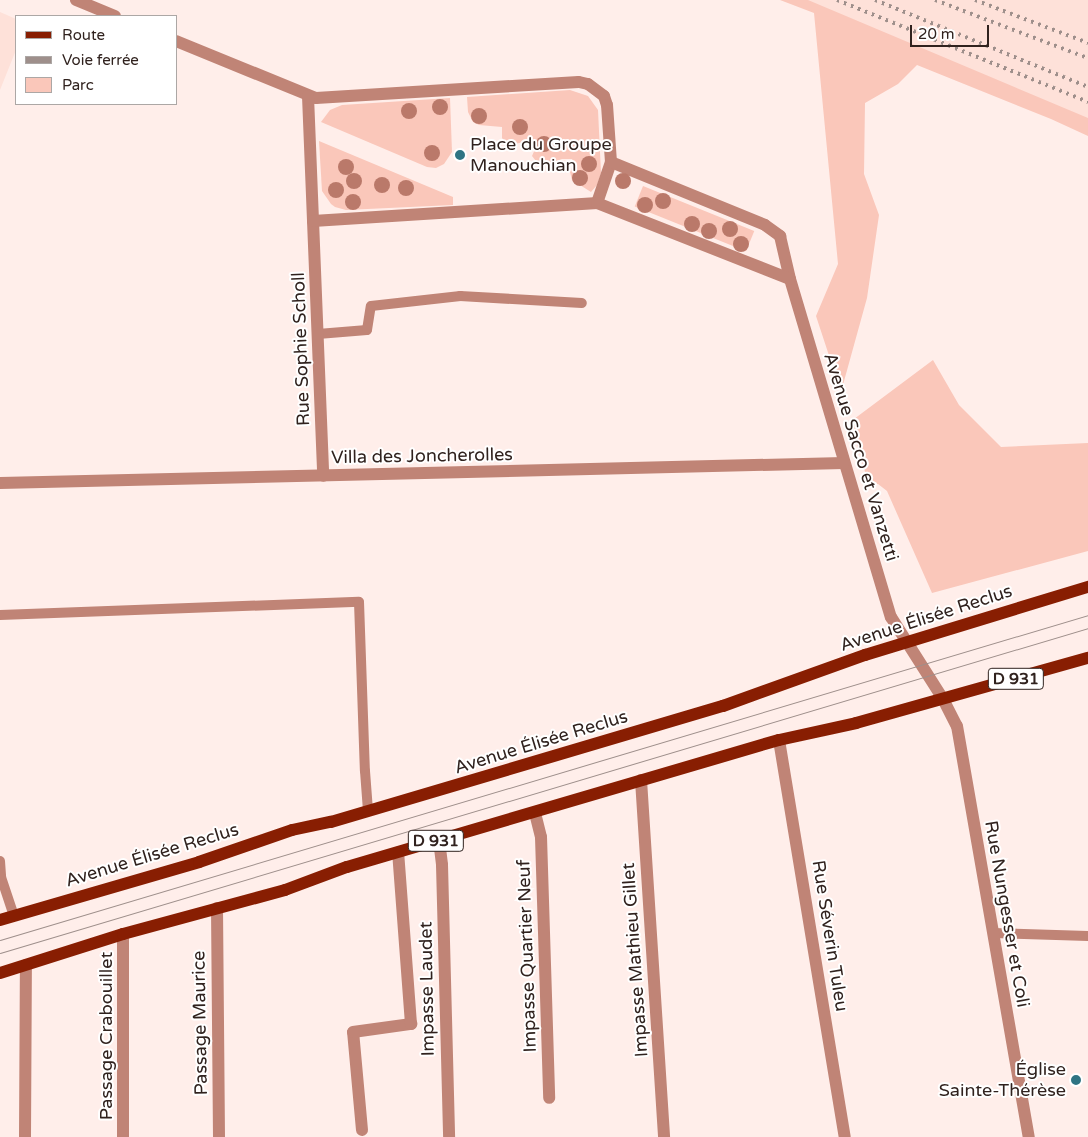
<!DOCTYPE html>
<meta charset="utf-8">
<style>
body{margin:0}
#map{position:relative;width:1088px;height:1137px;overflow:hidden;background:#ffeeea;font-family:"Varela Round",sans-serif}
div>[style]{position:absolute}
.built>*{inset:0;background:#fee1d9}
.green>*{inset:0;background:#fac7ba;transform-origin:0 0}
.lane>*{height:10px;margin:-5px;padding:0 5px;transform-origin:5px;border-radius:5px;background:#c08476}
.street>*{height:12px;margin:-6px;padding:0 6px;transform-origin:6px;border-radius:6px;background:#c08476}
.primary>*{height:12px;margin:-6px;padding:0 6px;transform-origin:6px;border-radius:6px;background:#881e02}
.tram>*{height:1px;margin:-0.5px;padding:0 0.5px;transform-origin:0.5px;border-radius:0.5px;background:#9e8f8b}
.rail>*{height:4px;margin-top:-2px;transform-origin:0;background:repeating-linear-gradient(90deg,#9e8f8b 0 2.5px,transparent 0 7.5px)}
.trees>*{width:16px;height:16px;margin:-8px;border-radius:50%;background:#ba796a}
.dots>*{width:14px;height:14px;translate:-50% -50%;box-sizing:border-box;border:2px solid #fff;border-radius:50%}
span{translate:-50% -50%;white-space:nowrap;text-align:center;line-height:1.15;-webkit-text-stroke:4px #fff;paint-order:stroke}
.shield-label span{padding:1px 4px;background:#fff;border:1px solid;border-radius:4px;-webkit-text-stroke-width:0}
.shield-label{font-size:16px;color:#30221e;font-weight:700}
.poi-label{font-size:18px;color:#30221e}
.left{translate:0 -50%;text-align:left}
.right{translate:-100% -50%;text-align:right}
.street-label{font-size:18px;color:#30221e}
.legend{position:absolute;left:15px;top:15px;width:162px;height:90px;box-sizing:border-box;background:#fff;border:1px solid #aca7a5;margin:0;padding:6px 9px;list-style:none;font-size:15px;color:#30221e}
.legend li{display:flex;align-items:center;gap:10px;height:25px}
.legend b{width:25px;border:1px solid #aca7a5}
.scale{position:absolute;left:910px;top:25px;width:79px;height:22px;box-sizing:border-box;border:2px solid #30221e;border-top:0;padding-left:6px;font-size:15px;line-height:18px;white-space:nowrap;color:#30221e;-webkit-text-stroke:4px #fff;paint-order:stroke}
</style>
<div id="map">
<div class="built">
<div style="clip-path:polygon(795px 0,1088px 0,1088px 133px)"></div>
<div style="clip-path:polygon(0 12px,16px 19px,16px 50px,0 90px)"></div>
</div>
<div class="green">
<div style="clip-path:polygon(780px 0,808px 0,1088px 118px,1088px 136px,1051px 119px,917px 65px,898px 84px,865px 103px,864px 174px,879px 215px,867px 298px,841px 392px,816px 316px,838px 264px,814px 13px)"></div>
<div style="clip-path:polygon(570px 90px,588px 96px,598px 110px,601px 173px,597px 185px,591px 192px,572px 180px,570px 172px,574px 163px,572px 159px,562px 159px,548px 164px,536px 161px,532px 156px,536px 147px,535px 143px,530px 141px,514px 144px,505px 142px,502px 138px,502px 127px,479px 125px,473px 122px,468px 112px,467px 97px)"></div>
<div style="clip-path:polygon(450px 98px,452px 152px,444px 164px,436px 168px,427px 167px,321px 122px,330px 110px,342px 105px)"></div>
<div style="clip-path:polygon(319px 141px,453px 197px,453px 205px,346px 210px,335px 207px,331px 204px,322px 191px)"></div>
<div style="left:643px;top:186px;width:120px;height:22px;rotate:22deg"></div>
<div style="clip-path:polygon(933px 360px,959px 405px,1001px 447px,1088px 443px,1088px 551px,932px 593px,887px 491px,878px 484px,869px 485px,850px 422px)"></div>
</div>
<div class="lane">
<div style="left:318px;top:334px;width:49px;rotate:-4.7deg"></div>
<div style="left:367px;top:330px;width:24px;rotate:-81deg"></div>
<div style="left:371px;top:306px;width:90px;rotate:-6.4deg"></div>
<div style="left:460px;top:296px;width:122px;rotate:3.3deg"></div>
<div style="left:0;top:615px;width:359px;rotate:-2.1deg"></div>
<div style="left:359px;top:602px;width:169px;rotate:88deg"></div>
<div style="left:365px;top:771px;width:40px;rotate:85.7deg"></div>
<div style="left:0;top:861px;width:16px;rotate:86deg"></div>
<div style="left:1px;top:877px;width:41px;rotate:71.6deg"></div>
<div style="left:993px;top:933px;width:95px;rotate:1.8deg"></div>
</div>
<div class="street">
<div style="left:76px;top:0;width:42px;rotate:22.3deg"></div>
<div style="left:176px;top:41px;width:151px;rotate:22.2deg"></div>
<div style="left:316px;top:98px;width:263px;rotate:-3.5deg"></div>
<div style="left:579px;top:82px;width:9px;rotate:13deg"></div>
<div style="left:588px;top:84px;width:20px;rotate:37deg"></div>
<div style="left:604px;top:96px;width:9px;rotate:72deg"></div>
<div style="left:607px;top:105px;width:57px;rotate:86deg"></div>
<div style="left:611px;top:162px;width:43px;rotate:108.9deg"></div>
<div style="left:308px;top:96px;width:380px;rotate:87.7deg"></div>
<div style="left:611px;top:162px;width:166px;rotate:22.2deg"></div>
<div style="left:765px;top:225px;width:19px;rotate:36deg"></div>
<div style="left:780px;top:236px;width:44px;rotate:76.9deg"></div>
<div style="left:790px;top:279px;width:353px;rotate:73.4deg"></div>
<div style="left:891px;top:617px;width:97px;rotate:57.6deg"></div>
<div style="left:943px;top:699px;width:30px;rotate:63deg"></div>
<div style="left:957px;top:726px;width:417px;rotate:80.1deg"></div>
<div style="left:313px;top:221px;width:285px;rotate:-3.6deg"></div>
<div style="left:597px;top:203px;width:207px;rotate:21.5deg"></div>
<div style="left:0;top:483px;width:844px;rotate:-1.36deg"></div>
<div style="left:779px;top:740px;width:402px;rotate:80.6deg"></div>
<div style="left:641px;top:780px;width:358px;rotate:86.3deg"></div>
<div style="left:535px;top:813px;width:25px;rotate:76deg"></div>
<div style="left:541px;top:837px;width:261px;rotate:88.2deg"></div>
<div style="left:439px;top:840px;width:25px;rotate:83deg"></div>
<div style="left:442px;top:865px;width:272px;rotate:88.5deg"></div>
<div style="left:217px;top:908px;width:229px;rotate:89.5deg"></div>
<div style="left:362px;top:1130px;width:98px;rotate:-95.2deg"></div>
<div style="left:353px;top:1032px;width:59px;rotate:-7.9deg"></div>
<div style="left:411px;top:1024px;width:172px;rotate:-94.3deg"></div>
<div style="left:25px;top:1137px;width:172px;rotate:-89.7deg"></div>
<div style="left:123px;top:1137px;width:203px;rotate:-90deg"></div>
</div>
<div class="primary">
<div style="left:0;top:920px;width:207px;rotate:-16.2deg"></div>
<div style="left:199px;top:862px;width:98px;rotate:-19deg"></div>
<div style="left:292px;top:830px;width:40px;rotate:-12deg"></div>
<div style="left:331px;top:822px;width:409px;rotate:-16.5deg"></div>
<div style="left:723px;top:706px;width:151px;rotate:-19.8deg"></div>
<div style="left:865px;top:655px;width:233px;rotate:-17deg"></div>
<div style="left:0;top:973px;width:129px;rotate:-17.6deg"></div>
<div style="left:123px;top:934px;width:168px;rotate:-15.2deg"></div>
<div style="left:285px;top:890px;width:66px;rotate:-20.4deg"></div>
<div style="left:347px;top:867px;width:450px;rotate:-16.4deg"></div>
<div style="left:779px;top:740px;width:79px;rotate:-12.4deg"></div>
<div style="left:856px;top:723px;width:241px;rotate:-15.7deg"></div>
</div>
<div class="tram">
<div style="left:0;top:940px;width:1136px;rotate:-16.63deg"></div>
<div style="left:0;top:953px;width:1136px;rotate:-16.63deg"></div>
</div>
<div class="rail">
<div style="left:837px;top:0;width:271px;rotate:22.1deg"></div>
<div style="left:875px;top:0;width:230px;rotate:22.2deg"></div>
<div style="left:935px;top:0;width:164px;rotate:20.8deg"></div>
<div style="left:975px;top:0;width:121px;rotate:20.8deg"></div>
</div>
<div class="trees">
<div style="left:440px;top:107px"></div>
<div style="left:409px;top:111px"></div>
<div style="left:479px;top:116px"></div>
<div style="left:520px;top:127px"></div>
<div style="left:544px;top:144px"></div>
<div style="left:432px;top:153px"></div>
<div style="left:589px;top:164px"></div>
<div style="left:346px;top:167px"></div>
<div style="left:580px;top:178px"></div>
<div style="left:354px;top:181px"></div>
<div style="left:623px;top:181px"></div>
<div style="left:382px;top:185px"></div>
<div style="left:406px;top:188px"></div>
<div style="left:336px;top:190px"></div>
<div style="left:663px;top:201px"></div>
<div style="left:353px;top:202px"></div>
<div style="left:645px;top:205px"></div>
<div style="left:692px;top:224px"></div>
<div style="left:730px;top:229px"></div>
<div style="left:709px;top:231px"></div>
<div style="left:741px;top:244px"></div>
</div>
<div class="dots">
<div style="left:460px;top:155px;background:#2f7483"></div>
<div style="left:1076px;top:1080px;background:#2f7483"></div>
</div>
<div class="shield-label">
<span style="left:1016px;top:679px">D 931</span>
<span style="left:436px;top:841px">D 931</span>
</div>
<div class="poi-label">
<span class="left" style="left:470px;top:155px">Place du Groupe<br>Manouchian</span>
<span class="right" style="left:1066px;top:1080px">Église<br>Sainte-Thérèse</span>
</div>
<div class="street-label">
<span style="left:301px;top:349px;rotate:-92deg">Rue Sophie Scholl</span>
<span style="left:422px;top:456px;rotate:-1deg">Villa des Joncherolles</span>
<span style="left:861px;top:457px;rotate:73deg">Avenue Sacco et Vanzetti</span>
<span style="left:926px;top:618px;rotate:-18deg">Avenue Élisée Reclus</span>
<span style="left:541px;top:742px;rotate:-17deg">Avenue Élisée Reclus</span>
<span style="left:152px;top:855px;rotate:-17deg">Avenue Élisée Reclus</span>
<span style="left:1007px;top:914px;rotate:80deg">Rue Nungesser et Coli</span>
<span style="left:830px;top:936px;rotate:81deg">Rue Séverin Tuleu</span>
<span style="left:527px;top:956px;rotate:-92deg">Impasse Quartier Neuf</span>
<span style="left:635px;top:960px;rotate:-94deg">Impasse Mathieu Gillet</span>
<span style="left:427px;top:989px;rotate:-91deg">Impasse Laudet</span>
<span style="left:200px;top:1023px;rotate:-91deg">Passage Maurice</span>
<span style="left:106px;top:1036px;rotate:-90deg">Passage Crabouillet</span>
</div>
<ul class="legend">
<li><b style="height:6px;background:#881e02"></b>Route</li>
<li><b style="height:6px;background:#9e8f8b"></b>Voie ferrée</li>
<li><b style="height:14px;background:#fac7ba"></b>Parc</li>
</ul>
<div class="scale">20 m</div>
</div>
